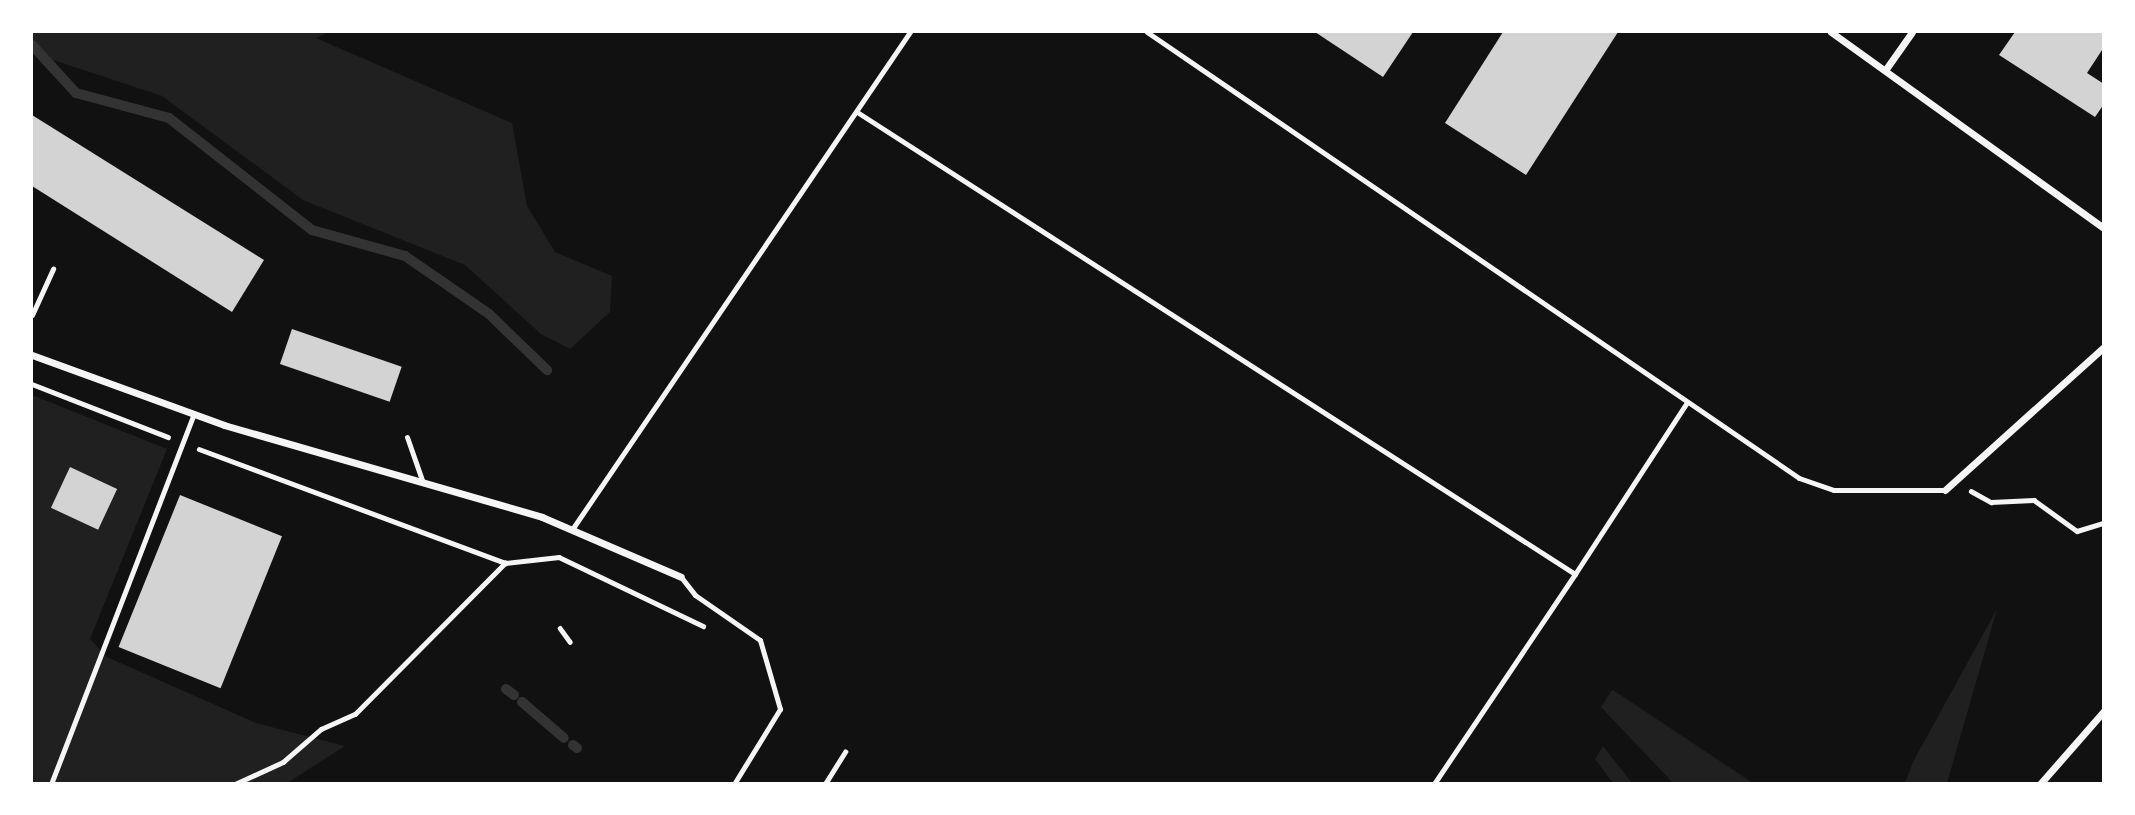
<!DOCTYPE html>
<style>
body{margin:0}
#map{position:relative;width:2135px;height:815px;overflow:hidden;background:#111;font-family:Bitter,serif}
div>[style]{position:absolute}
.green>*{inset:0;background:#202020}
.stream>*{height:10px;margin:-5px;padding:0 5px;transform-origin:5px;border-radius:5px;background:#333}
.building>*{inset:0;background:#d3d3d3;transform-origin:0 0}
.path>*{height:4.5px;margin:-2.25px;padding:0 2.25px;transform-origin:2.25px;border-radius:2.25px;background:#f5f5f5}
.service>*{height:5px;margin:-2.5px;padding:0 2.5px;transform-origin:2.5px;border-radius:2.5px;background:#f5f5f5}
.minor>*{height:7px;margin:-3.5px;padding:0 3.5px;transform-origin:3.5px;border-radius:3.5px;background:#f5f5f5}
span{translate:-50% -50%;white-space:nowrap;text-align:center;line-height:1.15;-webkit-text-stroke:7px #fff;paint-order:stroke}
.frame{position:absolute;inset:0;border:33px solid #fff;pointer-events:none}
</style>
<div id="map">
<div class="green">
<div style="clip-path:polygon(32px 32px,330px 32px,316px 38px,512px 123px,527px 206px,555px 252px,612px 276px,610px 312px,570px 349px,541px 334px,465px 265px,303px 200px,162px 96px,32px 53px)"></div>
<div style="clip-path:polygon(32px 395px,167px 449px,90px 639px,107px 657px,256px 723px,345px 746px,287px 783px,32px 783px)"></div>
<div style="clip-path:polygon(1997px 609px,1947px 783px,1905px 783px,1914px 760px)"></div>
<div style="clip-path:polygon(1612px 690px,1613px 690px,1753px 783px,1673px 783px,1601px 707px)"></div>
<div style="clip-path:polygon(1603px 746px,1632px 783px,1613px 783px,1595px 759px)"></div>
</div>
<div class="stream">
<div style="left:32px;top:45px;width:65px;rotate:47.5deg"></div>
<div style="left:76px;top:93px;width:96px;rotate:15deg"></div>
<div style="left:169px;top:118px;width:182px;rotate:38.1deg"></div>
<div style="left:312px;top:230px;width:97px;rotate:15.6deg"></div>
<div style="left:405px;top:256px;width:102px;rotate:34.6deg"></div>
<div style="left:489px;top:314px;width:81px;rotate:44deg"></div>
<div style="left:506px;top:689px;width:10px;rotate:37deg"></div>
<div style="left:522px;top:702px;width:55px;rotate:40.6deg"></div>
<div style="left:573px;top:745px;width:5px;rotate:37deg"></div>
</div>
<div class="building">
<div style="clip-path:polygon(1315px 32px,1413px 32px,1383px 77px)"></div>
<div style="clip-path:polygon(1503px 32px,1618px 32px,1526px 175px,1445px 123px)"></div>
<div style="clip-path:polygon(2015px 32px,2104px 32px,2104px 47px,2087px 73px,2104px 84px,2104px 104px,2095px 117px,1999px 55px)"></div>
<div style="clip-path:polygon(32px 115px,264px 260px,232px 312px,32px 186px)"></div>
<div style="left:292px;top:329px;width:116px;height:37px;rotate:19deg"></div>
<div style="left:70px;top:467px;width:52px;height:45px;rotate:25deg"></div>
<div style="left:180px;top:495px;width:110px;height:164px;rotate:22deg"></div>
</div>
<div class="path">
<div style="left:32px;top:384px;width:146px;rotate:21.3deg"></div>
<div style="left:199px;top:449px;width:327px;rotate:20.4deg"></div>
<div style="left:505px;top:563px;width:54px;rotate:-6.3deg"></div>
<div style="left:559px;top:557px;width:160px;rotate:25.6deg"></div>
<div style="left:1971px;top:491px;width:23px;rotate:29deg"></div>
<div style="left:1991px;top:502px;width:43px;rotate:-2.7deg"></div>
<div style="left:2034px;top:500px;width:53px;rotate:35.8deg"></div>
<div style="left:2077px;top:531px;width:28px;rotate:-17deg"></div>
<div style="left:560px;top:628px;width:17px;rotate:54deg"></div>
<div style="left:235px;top:784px;width:53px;rotate:-24.6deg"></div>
<div style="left:283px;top:762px;width:50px;rotate:-41deg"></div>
<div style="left:321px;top:729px;width:37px;rotate:-24deg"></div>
<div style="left:355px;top:714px;width:213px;rotate:-45.2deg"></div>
<div style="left:825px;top:784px;width:38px;rotate:-58deg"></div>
</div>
<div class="service">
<div style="left:1147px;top:32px;width:790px;rotate:34.37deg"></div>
<div style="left:1799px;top:478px;width:37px;rotate:19deg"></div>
<div style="left:1834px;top:490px;width:111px"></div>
<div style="left:857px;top:112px;width:854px;rotate:32.76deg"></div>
<div style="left:1575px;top:574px;width:253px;rotate:123.9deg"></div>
<div style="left:32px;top:315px;width:51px;rotate:-65.5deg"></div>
<div style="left:407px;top:437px;width:46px;rotate:70.8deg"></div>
<div style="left:573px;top:528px;width:600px;rotate:-55.81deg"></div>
<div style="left:1575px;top:574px;width:205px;rotate:-56.9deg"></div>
<div style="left:681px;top:577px;width:23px;rotate:52deg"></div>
<div style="left:695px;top:595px;width:79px;rotate:34.7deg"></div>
<div style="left:760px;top:640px;width:72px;rotate:73.8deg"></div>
<div style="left:780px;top:709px;width:88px;rotate:121.5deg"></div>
<div style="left:51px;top:784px;width:397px;rotate:-68.9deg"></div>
</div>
<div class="minor">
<div style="left:1831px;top:32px;width:336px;rotate:35.7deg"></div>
<div style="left:1886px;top:69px;width:45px;rotate:-54.9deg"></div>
<div style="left:32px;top:355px;width:204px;rotate:20deg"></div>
<div style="left:224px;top:425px;width:331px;rotate:16.1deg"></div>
<div style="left:542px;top:517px;width:151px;rotate:23.3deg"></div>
<div style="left:1945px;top:490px;width:214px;rotate:-42deg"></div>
<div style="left:2040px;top:784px;width:97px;rotate:-48.8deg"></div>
</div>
<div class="frame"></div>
</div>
